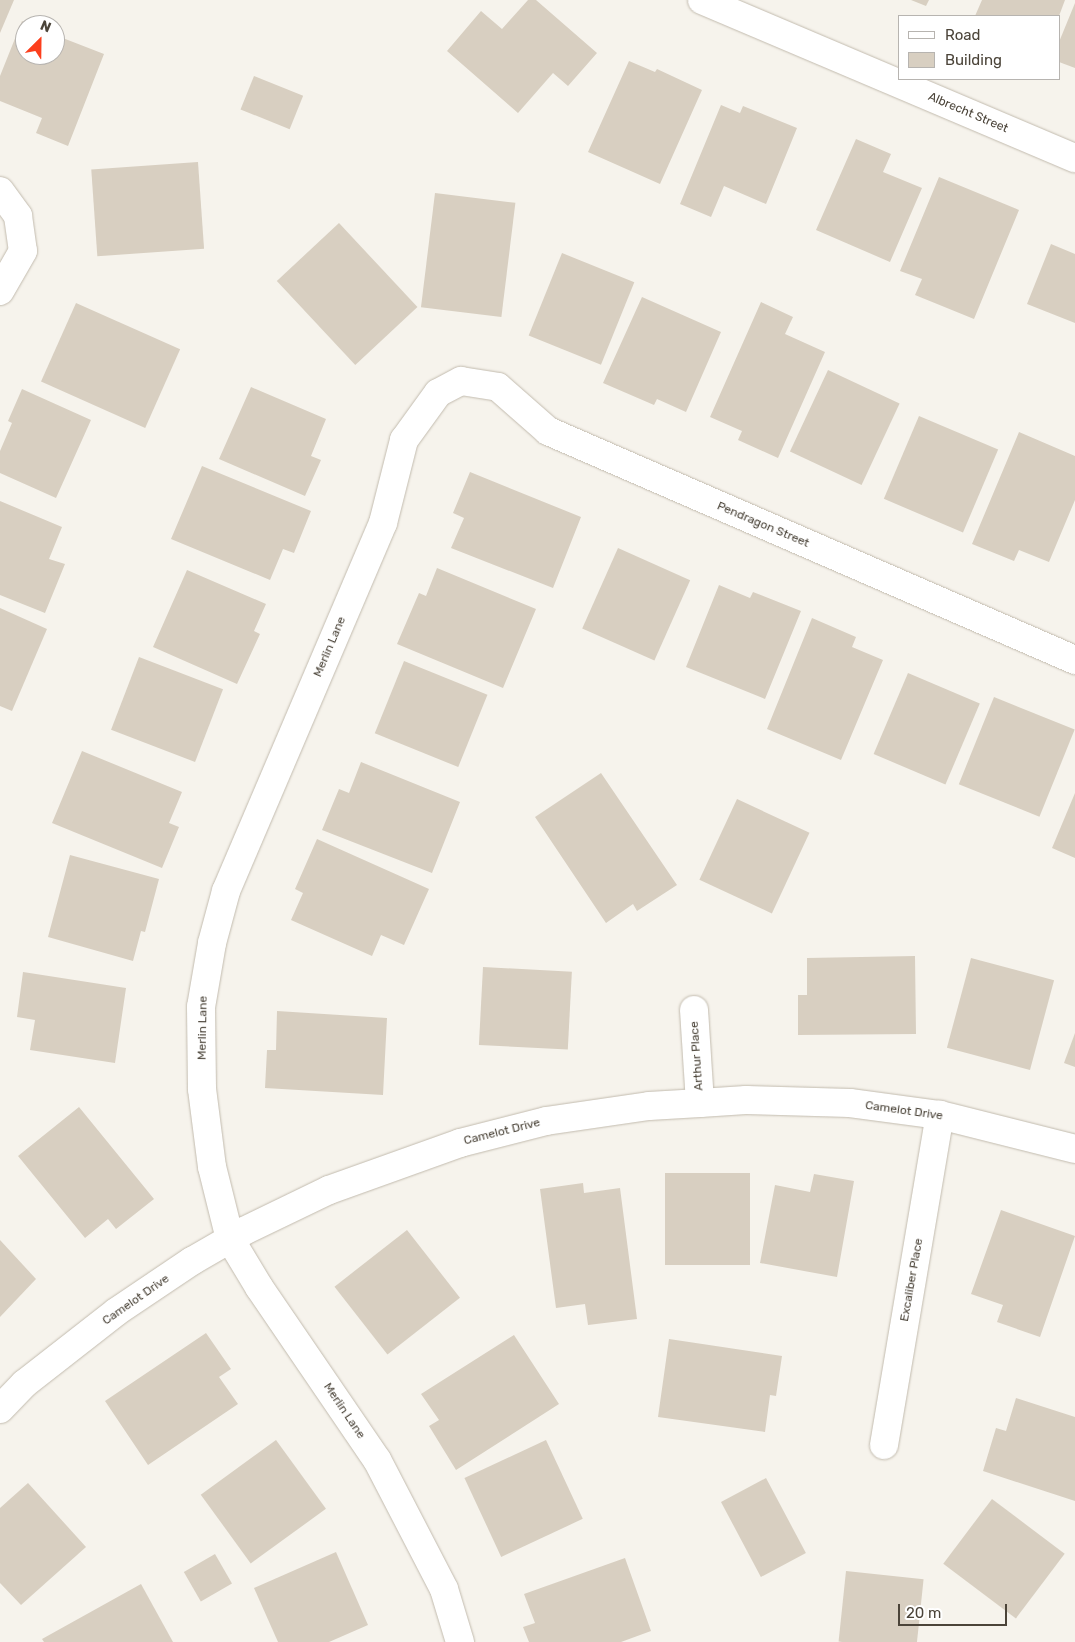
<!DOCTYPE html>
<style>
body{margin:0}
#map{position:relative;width:1075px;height:1642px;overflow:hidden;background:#f6f3ec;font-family:Rubik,sans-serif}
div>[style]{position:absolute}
.building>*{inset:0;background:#d8cfc1;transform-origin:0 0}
.roads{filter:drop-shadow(0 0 1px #c2bbae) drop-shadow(0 0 1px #c2bbae)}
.minor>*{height:28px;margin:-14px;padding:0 14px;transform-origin:14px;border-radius:14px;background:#fff}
span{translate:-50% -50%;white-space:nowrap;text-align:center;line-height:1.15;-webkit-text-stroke:5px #fff;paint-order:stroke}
.street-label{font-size:12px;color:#4b4439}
.legend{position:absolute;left:898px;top:15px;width:162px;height:65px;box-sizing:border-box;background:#fff;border:1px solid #b7b4b0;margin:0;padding:6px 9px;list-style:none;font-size:15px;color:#4b4439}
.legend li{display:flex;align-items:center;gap:10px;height:25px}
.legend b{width:25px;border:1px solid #b7b4b0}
.north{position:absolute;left:15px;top:15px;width:50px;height:50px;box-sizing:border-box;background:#fff;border:1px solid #b7b4b0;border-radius:50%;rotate:23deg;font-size:14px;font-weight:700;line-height:20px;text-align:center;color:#4b4439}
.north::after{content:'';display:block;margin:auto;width:18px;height:22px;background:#fc3f1d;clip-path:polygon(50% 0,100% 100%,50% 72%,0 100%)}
.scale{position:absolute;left:898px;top:1604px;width:109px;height:22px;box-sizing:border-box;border:2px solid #4b4439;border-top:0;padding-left:6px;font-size:15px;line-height:18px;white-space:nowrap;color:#4b4439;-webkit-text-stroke:4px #fff;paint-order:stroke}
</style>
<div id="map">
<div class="building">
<div style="clip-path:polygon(0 0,14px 0,0 33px)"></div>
<div style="clip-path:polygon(528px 0,536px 0,597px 53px,568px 86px,553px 73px,518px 113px,447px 51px,481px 11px,502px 29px)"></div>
<div style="clip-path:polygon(911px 0,929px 0,926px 6px)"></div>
<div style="clip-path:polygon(982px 0,1065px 0,1059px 16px,975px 16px)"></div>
<div style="clip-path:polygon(1075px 3px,1075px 68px,1059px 62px,1059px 42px)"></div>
<div style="clip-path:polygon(22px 21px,30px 25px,25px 25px,25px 55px,55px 55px,55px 35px,104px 54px,68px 146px,36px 133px,42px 118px,0 101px,0 76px)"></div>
<div style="clip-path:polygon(629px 61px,655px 72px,657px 69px,702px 90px,660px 184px,588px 152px)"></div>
<div style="left:254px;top:76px;width:53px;height:36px;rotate:22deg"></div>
<div style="clip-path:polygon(721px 105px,740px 113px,743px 106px,797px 128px,766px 204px,724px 186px,711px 217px,680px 204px)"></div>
<div style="clip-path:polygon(856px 139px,891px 154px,883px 172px,922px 188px,890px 262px,816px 230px)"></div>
<div style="left:198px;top:162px;width:87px;height:107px;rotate:86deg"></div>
<div style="clip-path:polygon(939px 177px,1019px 210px,974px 319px,915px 295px,922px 279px,900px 271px)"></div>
<div style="left:435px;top:193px;width:81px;height:115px;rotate:7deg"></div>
<div style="left:339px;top:223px;width:115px;height:85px;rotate:47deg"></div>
<div style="clip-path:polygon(1051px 244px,1075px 254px,1075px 323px,1027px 304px)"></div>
<div style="left:562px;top:253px;width:78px;height:89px;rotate:22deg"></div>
<div style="clip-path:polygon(642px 297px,721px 332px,686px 412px,657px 399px,654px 405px,603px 383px)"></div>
<div style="clip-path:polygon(761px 302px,793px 317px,785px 334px,825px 352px,778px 458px,738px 440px,742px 431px,710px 417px)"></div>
<div style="left:76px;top:303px;width:114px;height:86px;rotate:24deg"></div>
<div style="left:828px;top:370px;width:79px;height:90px;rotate:25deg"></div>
<div style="clip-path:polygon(251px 387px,326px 419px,311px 456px,321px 460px,305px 496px,219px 459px)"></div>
<div style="clip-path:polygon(22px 389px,91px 420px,56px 498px,0 473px,0 451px,12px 423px,8px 421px)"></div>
<div style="left:919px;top:416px;width:86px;height:90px;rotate:23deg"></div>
<div style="clip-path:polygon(1019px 432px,1075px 456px,1075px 500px,1049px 562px,1019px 550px,1014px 561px,972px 544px)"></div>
<div style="clip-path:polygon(202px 466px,311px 511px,294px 553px,283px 549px,270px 580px,171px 539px)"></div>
<div style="clip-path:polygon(470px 472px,581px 517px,553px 588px,451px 548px,464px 518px,453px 513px)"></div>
<div style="clip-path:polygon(0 501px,62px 527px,49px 559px,65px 564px,45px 613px,0 595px)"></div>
<div style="left:618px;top:548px;width:79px;height:88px;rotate:24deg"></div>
<div style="clip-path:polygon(437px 568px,536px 609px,503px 688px,397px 644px,419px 593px,426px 596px)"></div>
<div style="clip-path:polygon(187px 570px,266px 604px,254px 631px,260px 634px,237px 684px,153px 647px)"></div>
<div style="clip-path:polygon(719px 585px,750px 598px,753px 592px,801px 611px,765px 699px,686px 667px)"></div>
<div style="clip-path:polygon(0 608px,47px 629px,12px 711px,0 706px)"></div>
<div style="clip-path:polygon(812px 618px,856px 637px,852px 647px,883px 660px,841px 760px,767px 729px)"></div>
<div style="left:139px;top:657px;width:90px;height:78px;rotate:21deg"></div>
<div style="left:404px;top:661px;width:90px;height:78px;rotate:22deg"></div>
<div style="left:908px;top:673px;width:78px;height:88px;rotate:23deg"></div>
<div style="left:994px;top:697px;width:87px;height:94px;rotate:22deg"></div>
<div style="clip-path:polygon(82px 751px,182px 792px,169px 823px,179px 827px,162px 868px,52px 823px)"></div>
<div style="clip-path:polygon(361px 762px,460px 802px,432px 873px,322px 830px,339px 789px,349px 793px)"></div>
<div style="clip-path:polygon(601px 773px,677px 885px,637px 911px,633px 904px,606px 923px,535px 817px)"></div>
<div style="clip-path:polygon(1075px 793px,1075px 858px,1052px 848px)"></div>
<div style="left:737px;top:799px;width:80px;height:89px;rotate:25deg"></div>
<div style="clip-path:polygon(317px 839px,429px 889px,404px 945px,381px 935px,372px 956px,291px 920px,303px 893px,295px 889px)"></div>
<div style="clip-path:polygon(70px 855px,159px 879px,145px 932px,141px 931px,133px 961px,48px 937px)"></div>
<div style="clip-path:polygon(915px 956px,916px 1034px,798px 1035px,798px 995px,807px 995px,807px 958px)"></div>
<div style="left:971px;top:958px;width:86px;height:93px;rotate:15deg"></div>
<div style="left:483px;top:967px;width:89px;height:78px;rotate:3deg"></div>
<div style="clip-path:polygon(23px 972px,126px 988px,115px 1063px,30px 1050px,35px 1020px,17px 1017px)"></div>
<div style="clip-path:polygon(277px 1011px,387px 1018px,383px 1095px,265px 1088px,267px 1050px,276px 1050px)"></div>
<div style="clip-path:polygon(1075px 1033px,1075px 1067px,1064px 1063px)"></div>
<div style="clip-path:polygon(79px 1107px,154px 1199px,116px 1229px,108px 1219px,85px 1238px,18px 1156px)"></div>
<div style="left:665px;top:1173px;width:85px;height:92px"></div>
<div style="clip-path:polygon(814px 1174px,854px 1181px,837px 1277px,760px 1263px,775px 1185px,810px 1192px)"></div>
<div style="clip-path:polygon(583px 1183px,584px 1193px,620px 1188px,637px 1319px,588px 1325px,585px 1304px,556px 1308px,540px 1189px)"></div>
<div style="clip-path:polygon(1001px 1210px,1075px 1236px,1040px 1337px,997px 1322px,1003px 1305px,971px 1294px)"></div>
<div style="left:407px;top:1230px;width:86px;height:92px;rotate:52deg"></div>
<div style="clip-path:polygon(0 1240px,36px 1279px,0 1317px)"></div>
<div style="clip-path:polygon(206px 1333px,231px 1369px,219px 1377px,238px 1404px,148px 1465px,105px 1401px)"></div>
<div style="clip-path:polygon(514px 1335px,559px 1404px,456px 1470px,429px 1426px,439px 1420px,421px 1394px)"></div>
<div style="clip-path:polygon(669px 1339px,782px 1356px,776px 1396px,770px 1395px,765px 1432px,658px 1417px)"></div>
<div style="clip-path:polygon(1016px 1398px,1075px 1417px,1075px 1501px,983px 1471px,996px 1428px,1006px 1431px)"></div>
<div style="left:276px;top:1440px;width:85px;height:93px;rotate:54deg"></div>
<div style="left:546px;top:1440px;width:87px;height:90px;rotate:65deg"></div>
<div style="left:766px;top:1478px;width:85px;height:51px;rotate:62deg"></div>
<div style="clip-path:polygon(28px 1483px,86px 1547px,21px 1605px,0 1583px,0 1508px)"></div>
<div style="left:992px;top:1499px;width:91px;height:81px;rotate:37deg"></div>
<div style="clip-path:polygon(336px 1552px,368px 1625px,329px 1642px,278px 1642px,254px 1588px)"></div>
<div style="left:215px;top:1554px;width:34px;height:36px;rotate:60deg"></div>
<div style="clip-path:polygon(625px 1558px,651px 1631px,621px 1642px,529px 1642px,523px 1627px,535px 1623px,524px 1594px)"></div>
<div style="left:846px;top:1571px;width:78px;height:71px;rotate:6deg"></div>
<div style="clip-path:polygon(141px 1584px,173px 1642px,44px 1642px,42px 1639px)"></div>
</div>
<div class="roads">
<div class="minor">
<div style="left:702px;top:0;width:405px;rotate:23deg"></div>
<div style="left:0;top:191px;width:31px;rotate:54deg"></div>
<div style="left:18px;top:216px;width:35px;rotate:82deg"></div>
<div style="left:23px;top:251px;width:46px;rotate:119.9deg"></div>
<div style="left:694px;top:1010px;width:93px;rotate:86.3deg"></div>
<div style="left:0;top:1409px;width:35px;rotate:-46deg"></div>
<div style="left:24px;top:1384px;width:117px;rotate:-38deg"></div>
<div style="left:116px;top:1312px;width:92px;rotate:-33.9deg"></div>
<div style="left:192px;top:1261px;width:60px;rotate:-30deg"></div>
<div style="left:244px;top:1231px;width:94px;rotate:-25.8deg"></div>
<div style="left:329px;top:1190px;width:139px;rotate:-19.7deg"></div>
<div style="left:460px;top:1143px;width:89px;rotate:-14.3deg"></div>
<div style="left:546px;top:1121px;width:104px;rotate:-8.3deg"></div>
<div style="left:649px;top:1106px;width:51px;rotate:-3.4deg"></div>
<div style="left:700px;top:1103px;width:46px;rotate:-3.7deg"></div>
<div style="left:746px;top:1100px;width:104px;rotate:1.7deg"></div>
<div style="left:850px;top:1103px;width:91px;rotate:7.6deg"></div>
<div style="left:940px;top:1115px;width:139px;rotate:14.1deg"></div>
<div style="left:884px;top:1445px;width:335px;rotate:-80.4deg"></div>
<div style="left:460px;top:1642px;width:55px;rotate:-106.8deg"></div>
<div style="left:444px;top:1589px;width:145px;rotate:-117.4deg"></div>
<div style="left:377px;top:1460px;width:209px;rotate:-124.3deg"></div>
<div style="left:259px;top:1287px;width:56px;rotate:-121.1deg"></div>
<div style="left:230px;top:1239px;width:74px;rotate:-104deg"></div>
<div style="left:212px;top:1167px;width:79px;rotate:-97.3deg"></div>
<div style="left:202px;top:1089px;width:82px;rotate:-90.7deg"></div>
<div style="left:201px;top:1007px;width:65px;rotate:-80.2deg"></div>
<div style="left:212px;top:943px;width:54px;rotate:-74.9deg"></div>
<div style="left:226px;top:891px;width:400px;rotate:-66.9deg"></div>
<div style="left:383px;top:523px;width:86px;rotate:-75.8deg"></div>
<div style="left:404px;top:440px;width:58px;rotate:-54.1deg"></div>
<div style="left:438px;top:393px;width:26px;rotate:-28deg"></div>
<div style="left:461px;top:381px;width:37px;rotate:9deg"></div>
<div style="left:498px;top:387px;width:67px;rotate:41.3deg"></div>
<div style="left:548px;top:431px;width:575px;rotate:23.49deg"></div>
</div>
</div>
<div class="street-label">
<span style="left:968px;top:113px;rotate:23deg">Albrecht Street</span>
<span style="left:763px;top:525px;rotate:23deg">Pendragon Street</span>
<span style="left:330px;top:647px;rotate:-67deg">Merlin Lane</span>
<span style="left:203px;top:1028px;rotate:-89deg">Merlin Lane</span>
<span style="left:697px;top:1056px;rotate:-94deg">Arthur Place</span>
<span style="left:904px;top:1111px;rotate:8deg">Camelot Drive</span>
<span style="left:502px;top:1132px;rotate:-14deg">Camelot Drive</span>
<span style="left:912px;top:1280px;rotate:-80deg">Excaliber Place</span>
<span style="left:136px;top:1300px;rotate:-35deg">Camelot Drive</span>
<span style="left:344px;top:1411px;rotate:56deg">Merlin Lane</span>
</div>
<ul class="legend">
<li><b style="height:6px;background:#fff"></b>Road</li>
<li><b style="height:14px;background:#d8cfc1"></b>Building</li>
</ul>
<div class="north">N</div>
<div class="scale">20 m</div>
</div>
